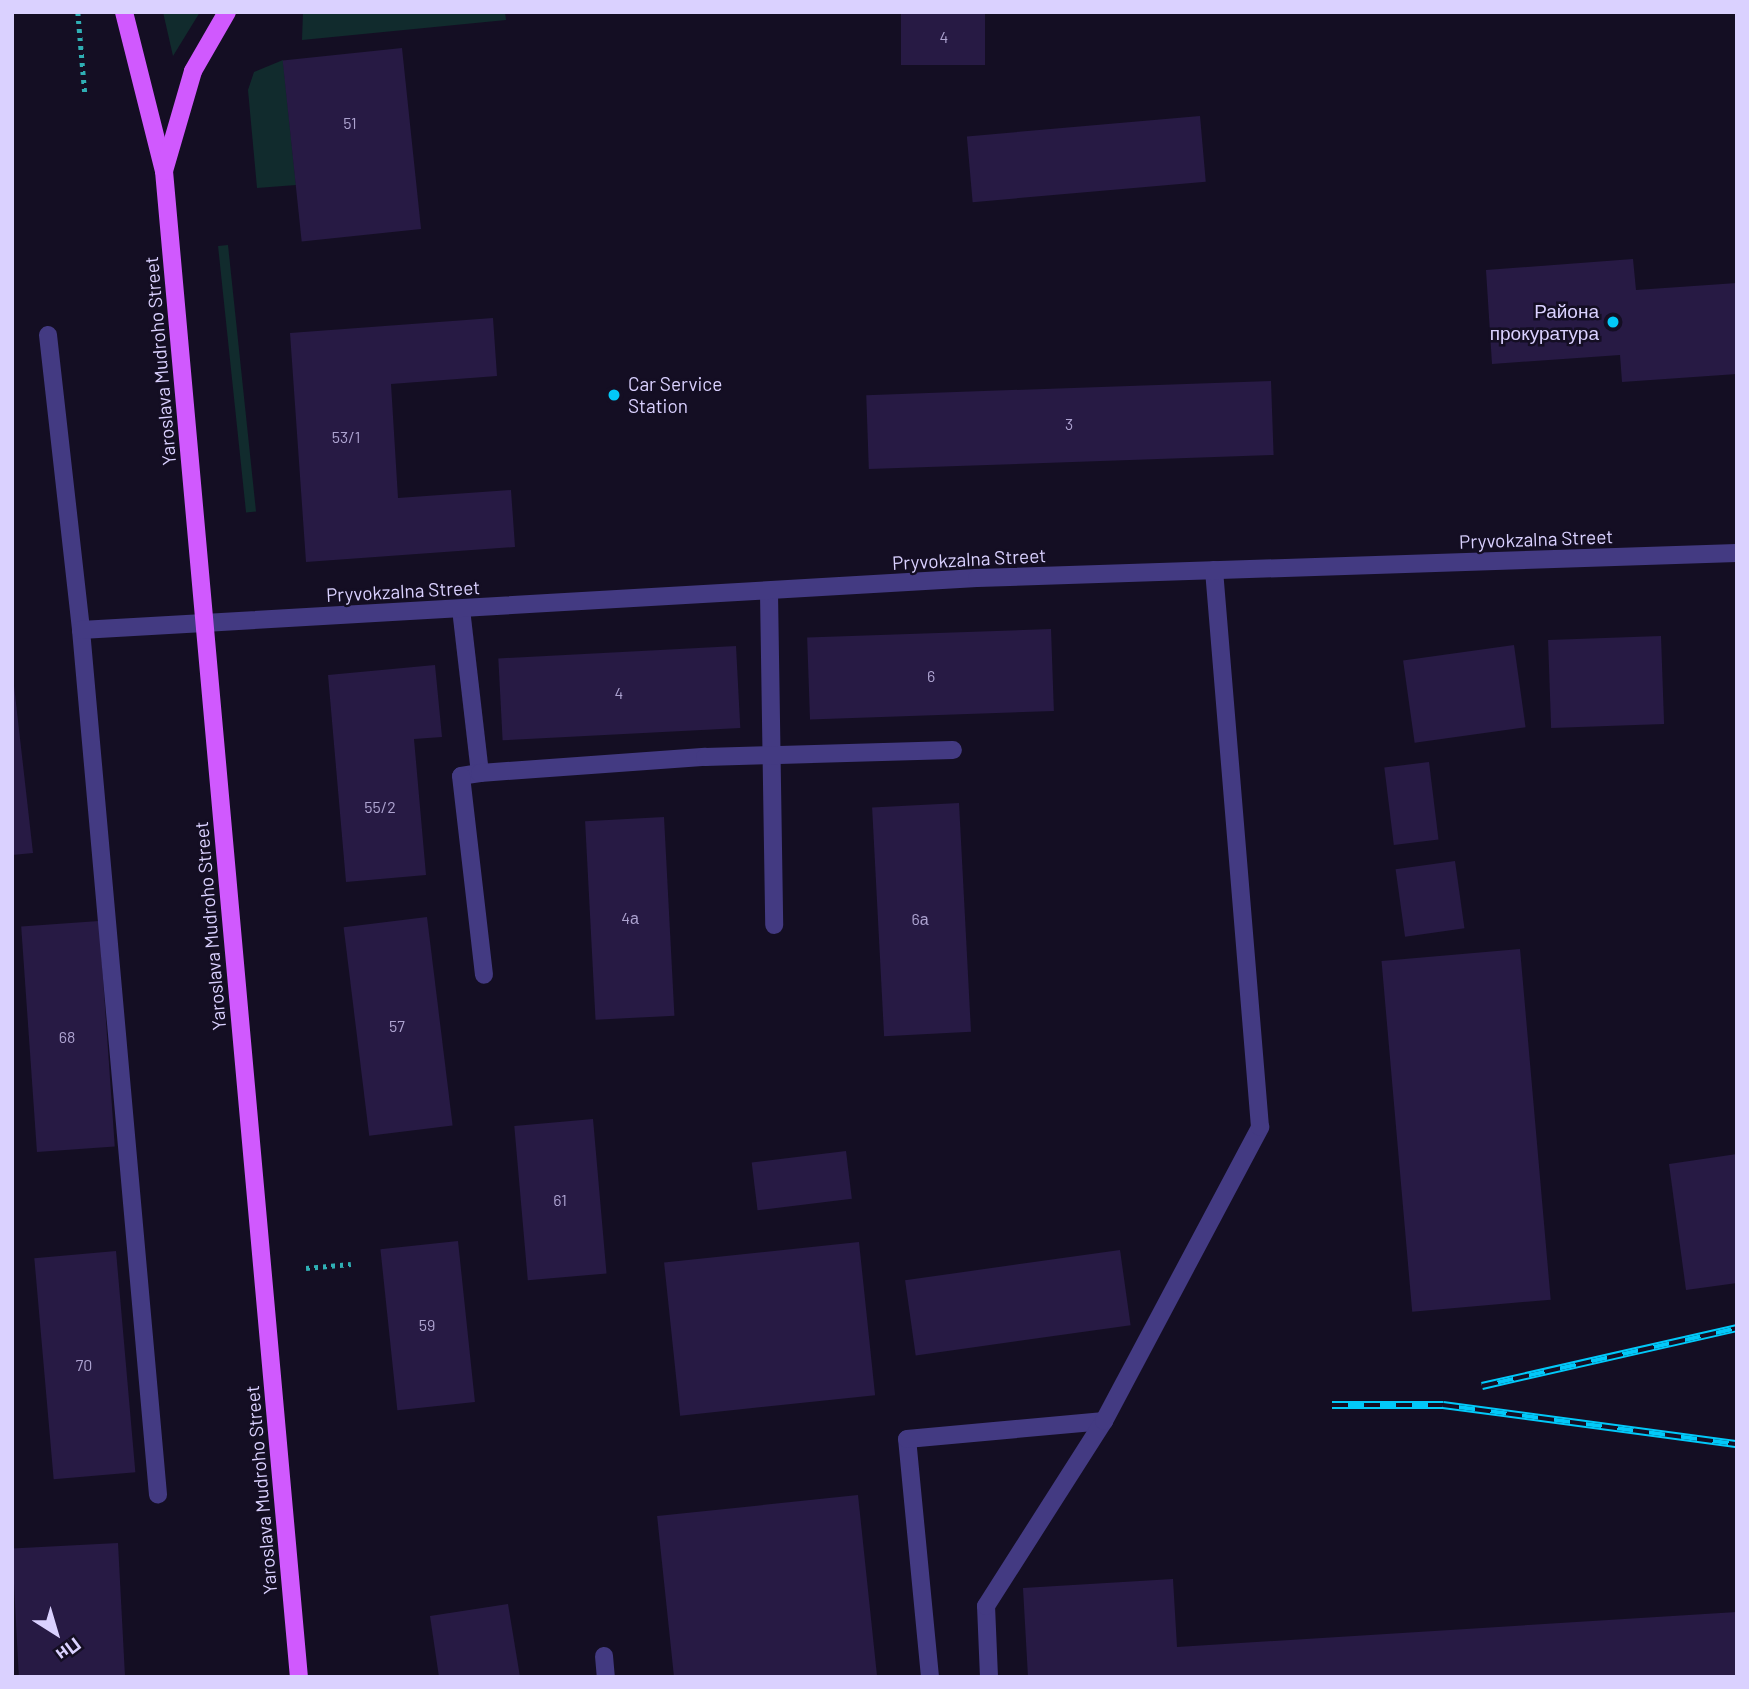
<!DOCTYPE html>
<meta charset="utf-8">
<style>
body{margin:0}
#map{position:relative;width:1749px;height:1689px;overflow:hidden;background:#140e23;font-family:Barlow,sans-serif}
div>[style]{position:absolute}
.green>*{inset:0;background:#112b2d;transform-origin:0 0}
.building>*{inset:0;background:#271a44;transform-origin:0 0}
.path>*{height:4.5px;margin-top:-2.25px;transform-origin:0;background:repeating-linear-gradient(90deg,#2fafb4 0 3.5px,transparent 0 8.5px)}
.service>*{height:18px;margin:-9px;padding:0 9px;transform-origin:9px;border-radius:9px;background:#433a82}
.tertiary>*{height:18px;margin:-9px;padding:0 9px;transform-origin:9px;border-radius:9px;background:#433a82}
.primary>*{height:18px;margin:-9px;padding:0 9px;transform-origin:9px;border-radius:9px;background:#d059fe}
.rail>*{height:8px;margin-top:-4px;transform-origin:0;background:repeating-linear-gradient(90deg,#140e23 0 16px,#02c9f9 0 32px);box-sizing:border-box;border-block:2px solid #02c9f9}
.dots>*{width:19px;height:19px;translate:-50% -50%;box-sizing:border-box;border:4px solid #140e23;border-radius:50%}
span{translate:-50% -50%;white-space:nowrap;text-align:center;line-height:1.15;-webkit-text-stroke:5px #140e23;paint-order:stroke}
.number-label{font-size:16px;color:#ada3d0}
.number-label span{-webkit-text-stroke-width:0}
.poi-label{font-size:19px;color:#dad1ff}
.right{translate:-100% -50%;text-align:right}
.left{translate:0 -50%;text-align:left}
.street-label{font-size:19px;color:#dad1ff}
.frame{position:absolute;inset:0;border:14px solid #dad1ff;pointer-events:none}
.north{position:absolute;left:21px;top:1598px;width:70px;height:70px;-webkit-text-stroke:5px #140e23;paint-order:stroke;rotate:143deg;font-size:19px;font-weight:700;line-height:28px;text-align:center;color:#dad1ff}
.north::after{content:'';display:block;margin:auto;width:24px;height:32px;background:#dad1ff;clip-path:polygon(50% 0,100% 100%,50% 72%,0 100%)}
</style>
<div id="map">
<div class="green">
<div style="clip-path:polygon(163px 12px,200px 12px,173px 56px)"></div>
<div style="clip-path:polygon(303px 12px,505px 12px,506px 20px,302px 40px)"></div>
<div style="clip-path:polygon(283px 60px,296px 185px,257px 188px,248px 90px,254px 72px)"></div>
<div style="left:228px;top:245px;width:268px;height:10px;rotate:84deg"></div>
</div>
<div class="building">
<div style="left:901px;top:12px;width:84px;height:53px"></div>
<div style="left:402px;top:48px;width:182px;height:120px;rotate:84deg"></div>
<div style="left:1200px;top:116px;width:66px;height:234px;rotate:85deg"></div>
<div style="clip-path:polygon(1633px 259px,1636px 290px,1737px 283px,1737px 374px,1622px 382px,1620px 355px,1492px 364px,1486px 270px)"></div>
<div style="clip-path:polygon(493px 318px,497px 376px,391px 384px,398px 498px,511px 490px,515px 547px,306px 562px,290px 333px)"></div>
<div style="left:1271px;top:381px;width:74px;height:405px;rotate:88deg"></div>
<div style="left:1051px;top:629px;width:82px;height:244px;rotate:88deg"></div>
<div style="left:1661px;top:636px;width:88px;height:113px;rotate:88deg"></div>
<div style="left:1514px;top:645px;width:83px;height:112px;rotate:82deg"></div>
<div style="left:736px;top:646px;width:82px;height:238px;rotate:87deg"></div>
<div style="clip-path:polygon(435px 665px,442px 737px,414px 739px,426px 875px,346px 882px,328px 675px)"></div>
<div style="clip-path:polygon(12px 668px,33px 853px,12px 855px)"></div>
<div style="left:1429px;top:762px;width:78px;height:45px;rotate:83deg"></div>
<div style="left:959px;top:803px;width:229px;height:87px;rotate:87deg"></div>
<div style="left:664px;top:817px;width:199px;height:79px;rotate:87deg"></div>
<div style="left:1455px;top:861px;width:68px;height:60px;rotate:82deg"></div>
<div style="left:427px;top:917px;width:210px;height:84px;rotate:83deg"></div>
<div style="left:99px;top:921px;width:226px;height:78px;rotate:86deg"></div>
<div style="left:1520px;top:949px;width:352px;height:139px;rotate:85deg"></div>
<div style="left:593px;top:1119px;width:155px;height:79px;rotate:85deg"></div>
<div style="left:846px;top:1151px;width:48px;height:95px;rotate:83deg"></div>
<div style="clip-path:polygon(1737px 1154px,1737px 1283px,1686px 1290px,1669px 1164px)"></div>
<div style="left:458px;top:1241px;width:162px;height:78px;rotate:84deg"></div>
<div style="left:859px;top:1242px;width:154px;height:196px;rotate:84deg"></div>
<div style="left:1120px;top:1250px;width:76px;height:217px;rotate:82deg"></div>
<div style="left:116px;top:1251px;width:222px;height:82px;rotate:85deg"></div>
<div style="left:858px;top:1495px;width:183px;height:202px;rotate:84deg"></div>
<div style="left:118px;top:1543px;width:134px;height:106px;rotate:87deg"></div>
<div style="clip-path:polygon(1173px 1579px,1177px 1647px,1737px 1612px,1737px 1677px,1028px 1677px,1023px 1588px)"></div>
<div style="clip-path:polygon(508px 1604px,520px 1677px,439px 1677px,430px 1616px)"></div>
</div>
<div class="path">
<div style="left:78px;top:12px;width:82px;rotate:85.1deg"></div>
<div style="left:306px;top:1268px;width:45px;rotate:-5.1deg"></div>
</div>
<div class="service">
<div style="left:48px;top:335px;width:297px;rotate:83.6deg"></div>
<div style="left:81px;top:630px;width:868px;rotate:84.91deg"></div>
<div style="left:769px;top:593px;width:332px;rotate:89.1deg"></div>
<div style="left:461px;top:609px;width:165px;rotate:83.4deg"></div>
<div style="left:480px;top:773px;width:19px;rotate:171deg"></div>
<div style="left:461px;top:776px;width:200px;rotate:83.4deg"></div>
<div style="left:81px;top:630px;width:123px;rotate:-3.3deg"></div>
<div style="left:480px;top:773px;width:226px;rotate:-4.1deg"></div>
<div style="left:705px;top:757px;width:248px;rotate:-1.6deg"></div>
<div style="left:604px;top:1656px;width:21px;rotate:85deg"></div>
<div style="left:930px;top:1677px;width:239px;rotate:-95.5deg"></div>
<div style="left:907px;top:1439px;width:198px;rotate:-5.2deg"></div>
<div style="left:989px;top:1677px;width:71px;rotate:-92.4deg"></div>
<div style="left:986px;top:1606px;width:219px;rotate:-57.5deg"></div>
<div style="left:1104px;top:1421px;width:333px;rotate:-62deg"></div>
<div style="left:1260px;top:1127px;width:559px;rotate:-94.72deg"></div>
</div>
<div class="tertiary">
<div style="left:204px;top:623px;width:774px;rotate:-3.33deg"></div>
<div style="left:977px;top:578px;width:760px;rotate:-1.88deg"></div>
</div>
<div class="primary">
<div style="left:124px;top:12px;width:164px;rotate:75.9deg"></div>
<div style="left:164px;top:171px;width:1512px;rotate:84.88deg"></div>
<div style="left:164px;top:171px;width:104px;rotate:-73.8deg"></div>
<div style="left:193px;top:71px;width:68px;rotate:-60deg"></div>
</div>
<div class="rail">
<div style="left:1482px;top:1386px;width:262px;rotate:-12.8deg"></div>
<div style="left:1332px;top:1405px;width:111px"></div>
<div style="left:1443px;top:1405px;width:297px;rotate:7.6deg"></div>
</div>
<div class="dots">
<div style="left:1613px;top:322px;background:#02c9f9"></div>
<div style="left:614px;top:395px;background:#02c9f9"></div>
</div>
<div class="number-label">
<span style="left:944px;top:37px">4</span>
<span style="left:350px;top:123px">51</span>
<span style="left:1069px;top:424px">3</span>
<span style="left:346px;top:437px">53/1</span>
<span style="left:931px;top:676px">6</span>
<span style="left:619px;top:693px">4</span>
<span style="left:380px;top:807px">55/2</span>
<span style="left:630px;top:918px">4а</span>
<span style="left:920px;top:919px">6а</span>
<span style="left:397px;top:1026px">57</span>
<span style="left:67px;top:1037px">68</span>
<span style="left:560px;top:1200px">61</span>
<span style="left:427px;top:1325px">59</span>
<span style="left:84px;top:1365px">70</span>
</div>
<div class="poi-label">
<span class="right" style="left:1599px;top:322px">Района<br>прокуратура</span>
<span class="left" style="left:628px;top:395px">Car Service<br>Station</span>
</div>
<div class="street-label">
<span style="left:160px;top:361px;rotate:-95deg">Yaroslava Mudroho Street</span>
<span style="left:1536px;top:539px;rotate:-2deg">Pryvokzalna Street</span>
<span style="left:969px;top:559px;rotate:-3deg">Pryvokzalna Street</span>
<span style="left:403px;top:591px;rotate:-3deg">Pryvokzalna Street</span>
<span style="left:210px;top:926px;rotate:-95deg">Yaroslava Mudroho Street</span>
<span style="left:261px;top:1490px;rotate:-95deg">Yaroslava Mudroho Street</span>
</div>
<div class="frame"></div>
<div class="north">Пн</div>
</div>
